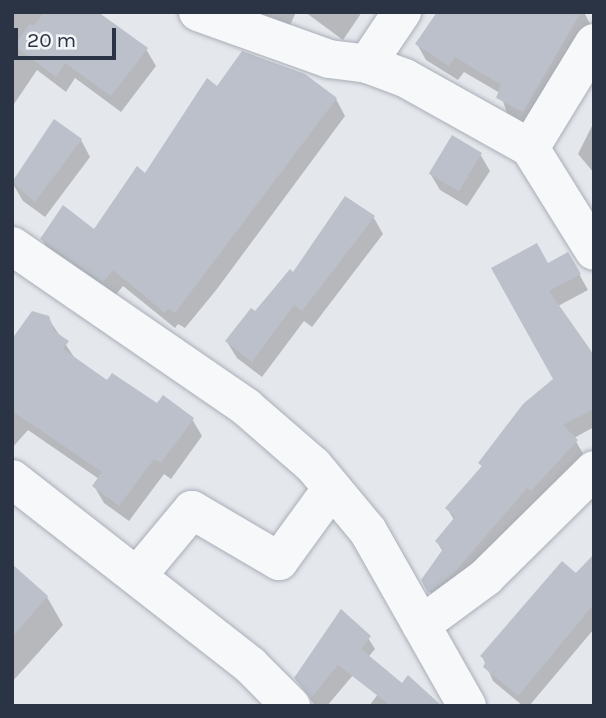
<!DOCTYPE html>
<style>
body{margin:0}
#map{position:relative;width:606px;height:718px;overflow:hidden;background:#e4e7ec;font-family:Karla,sans-serif}
div>[style]{position:absolute}
.shadow>*{inset:0;background:#0003}
.building>*{inset:0;background:#bbc0ca;transform-origin:0 0}
.roads{filter:drop-shadow(0 0 2px #a9aeb7) drop-shadow(0 0 2px #a9aeb7)}
.minor>*{height:38px;margin:-19px;padding:0 19px;transform-origin:19px;border-radius:19px;background:#f7f8fa}
span{translate:-50% -50%;white-space:nowrap;text-align:center;line-height:1.15;-webkit-text-stroke:5px #f4f6f9;paint-order:stroke}
.frame{position:absolute;inset:0;border:14px solid #2b3445;pointer-events:none}
.scale{position:absolute;left:14px;top:28px;width:102px;height:32px;box-sizing:border-box;border:4px solid #2b3445;border-top:0;padding-left:9px;font-size:21px;line-height:24px;white-space:nowrap;color:#2b3445;-webkit-text-stroke:5px #f4f6f9;paint-order:stroke}
</style>
<div id="map">
<div class="shadow">
<div style="clip-path:polygon(12px 12px,94px 12px,146px 49px,156px 66px,121px 112px,75px 78px,66px 92px,37px 70px,12px 107px)"></div>
<div style="clip-path:polygon(250px 12px,296px 12px,287px 32px)"></div>
<div style="clip-path:polygon(305px 12px,362px 12px,343px 40px)"></div>
<div style="clip-path:polygon(443px 12px,584px 12px,591px 26px,532px 127px,507px 113px,500px 93px,464px 72px,458px 80px,426px 60px,417px 44px)"></div>
<div style="clip-path:polygon(217px 89px,336px 99px,345px 116px,217px 289px,185px 328px,178px 324px,175px 328px,123px 286px,113px 298px,51px 255px,42px 239px,95px 232px)"></div>
<div style="clip-path:polygon(54px 121px,81px 140px,90px 157px,45px 217px,23px 201px,13px 184px)"></div>
<div style="clip-path:polygon(594px 122px,594px 173px,578px 154px)"></div>
<div style="clip-path:polygon(480px 154px,490px 171px,467px 206px,440px 190px,430px 173px)"></div>
<div style="clip-path:polygon(346px 198px,374px 218px,383px 234px,312px 327px,304px 321px,262px 377px,237px 358px,227px 342px,294px 274px)"></div>
<div style="clip-path:polygon(568px 254px,588px 290px,558px 306px,594px 358px,594px 427px,574px 438px,585px 457px,438px 606px,423px 580px,443px 552px,437px 542px,454px 520px,447px 508px,555px 379px,493px 269px,548px 265px)"></div>
<div style="clip-path:polygon(48px 318px,76px 360px,107px 383px,192px 419px,202px 436px,171px 479px,164px 474px,129px 521px,104px 503px,94px 486px,99px 479px,28px 430px,12px 448px,12px 365px)"></div>
<div style="clip-path:polygon(594px 557px,594px 629px,529px 706px,523px 706px,493px 681px,482px 656px)"></div>
<div style="clip-path:polygon(12px 567px,47px 597px,63px 625px,12px 682px)"></div>
<div style="clip-path:polygon(365px 633px,375px 649px,327px 706px,315px 706px,296px 678px)"></div>
<div style="clip-path:polygon(391px 677px,402px 686px,409px 677px,439px 706px,369px 706px)"></div>
</div>
<div class="building">
<div style="clip-path:polygon(44px 12px,98px 12px,148px 48px,111px 96px,65px 63px,56px 77px,15px 46px,30px 23px,34px 26px)"></div>
<div style="clip-path:polygon(437px 12px,581px 12px,523px 112px,496px 98px,501px 85px,455px 57px,449px 66px,415px 44px)"></div>
<div style="clip-path:polygon(242px 51px,305px 74px,337px 98px,175px 313px,168px 309px,165px 313px,113px 270px,103px 282px,40px 239px,63px 205px,94px 229px,137px 166px,145px 173px,207px 78px,217px 86px)"></div>
<div style="clip-path:polygon(54px 119px,82px 139px,35px 202px,12px 182px)"></div>
<div style="left:452px;top:135px;width:35px;height:45px;rotate:31deg"></div>
<div style="clip-path:polygon(345px 196px,375px 216px,302px 311px,294px 305px,252px 362px,225px 341px,251px 308px,255px 311px,290px 269px,293px 272px)"></div>
<div style="clip-path:polygon(537px 243px,548px 263px,568px 252px,581px 274px,549px 291px,594px 355px,594px 409px,563px 425px,578px 440px,531px 491px,527px 488px,454px 573px,428px 593px,421px 580px,443px 549px,435px 541px,455px 517px,445px 508px,482px 466px,478px 463px,523px 404px,553px 379px,491px 268px)"></div>
<div style="clip-path:polygon(32px 311px,49px 316px,54px 331px,69px 341px,63px 349px,107px 380px,112px 373px,157px 403px,163px 395px,194px 418px,161px 463px,154px 459px,119px 506px,92px 486px,102px 472px,12px 411px,12px 339px)"></div>
<div style="clip-path:polygon(594px 554px,594px 604px,518px 696px,483px 667px,486px 661px,480px 656px,562px 561px,576px 573px)"></div>
<div style="clip-path:polygon(12px 564px,48px 596px,12px 637px)"></div>
<div style="clip-path:polygon(341px 609px,371px 636px,361px 649px,402px 683px,408px 675px,442px 706px,385px 706px,387px 703px,338px 665px,311px 698px,294px 678px)"></div>
</div>
<div class="roads">
<div class="minor">
<div style="left:198px;top:12px;width:139px;rotate:19.7deg"></div>
<div style="left:329px;top:59px;width:38px;rotate:7deg"></div>
<div style="left:367px;top:64px;width:40px;rotate:20.2deg"></div>
<div style="left:405px;top:78px;width:143px;rotate:29.2deg"></div>
<div style="left:530px;top:148px;width:121px;rotate:58.1deg"></div>
<div style="left:367px;top:64px;width:63px;rotate:-56.1deg"></div>
<div style="left:530px;top:148px;width:123px;rotate:-58.6deg"></div>
<div style="left:12px;top:246px;width:284px;rotate:34.5deg"></div>
<div style="left:246px;top:407px;width:89px;rotate:40.9deg"></div>
<div style="left:313px;top:465px;width:86px;rotate:50.2deg"></div>
<div style="left:368px;top:531px;width:201px;rotate:60.5deg"></div>
<div style="left:12px;top:479px;width:303px;rotate:38deg"></div>
<div style="left:251px;top:666px;width:57px;rotate:45deg"></div>
<div style="left:137px;top:576px;width:86px;rotate:-50.2deg"></div>
<div style="left:192px;top:510px;width:101px;rotate:30.4deg"></div>
<div style="left:279px;top:561px;width:90px;rotate:-54deg"></div>
<div style="left:421px;top:625px;width:81px;rotate:-36.4deg"></div>
<div style="left:486px;top:577px;width:152px;rotate:-44.7deg"></div>
</div>
</div>
<div class="frame"></div>
<div class="scale">20 m</div>
</div>
